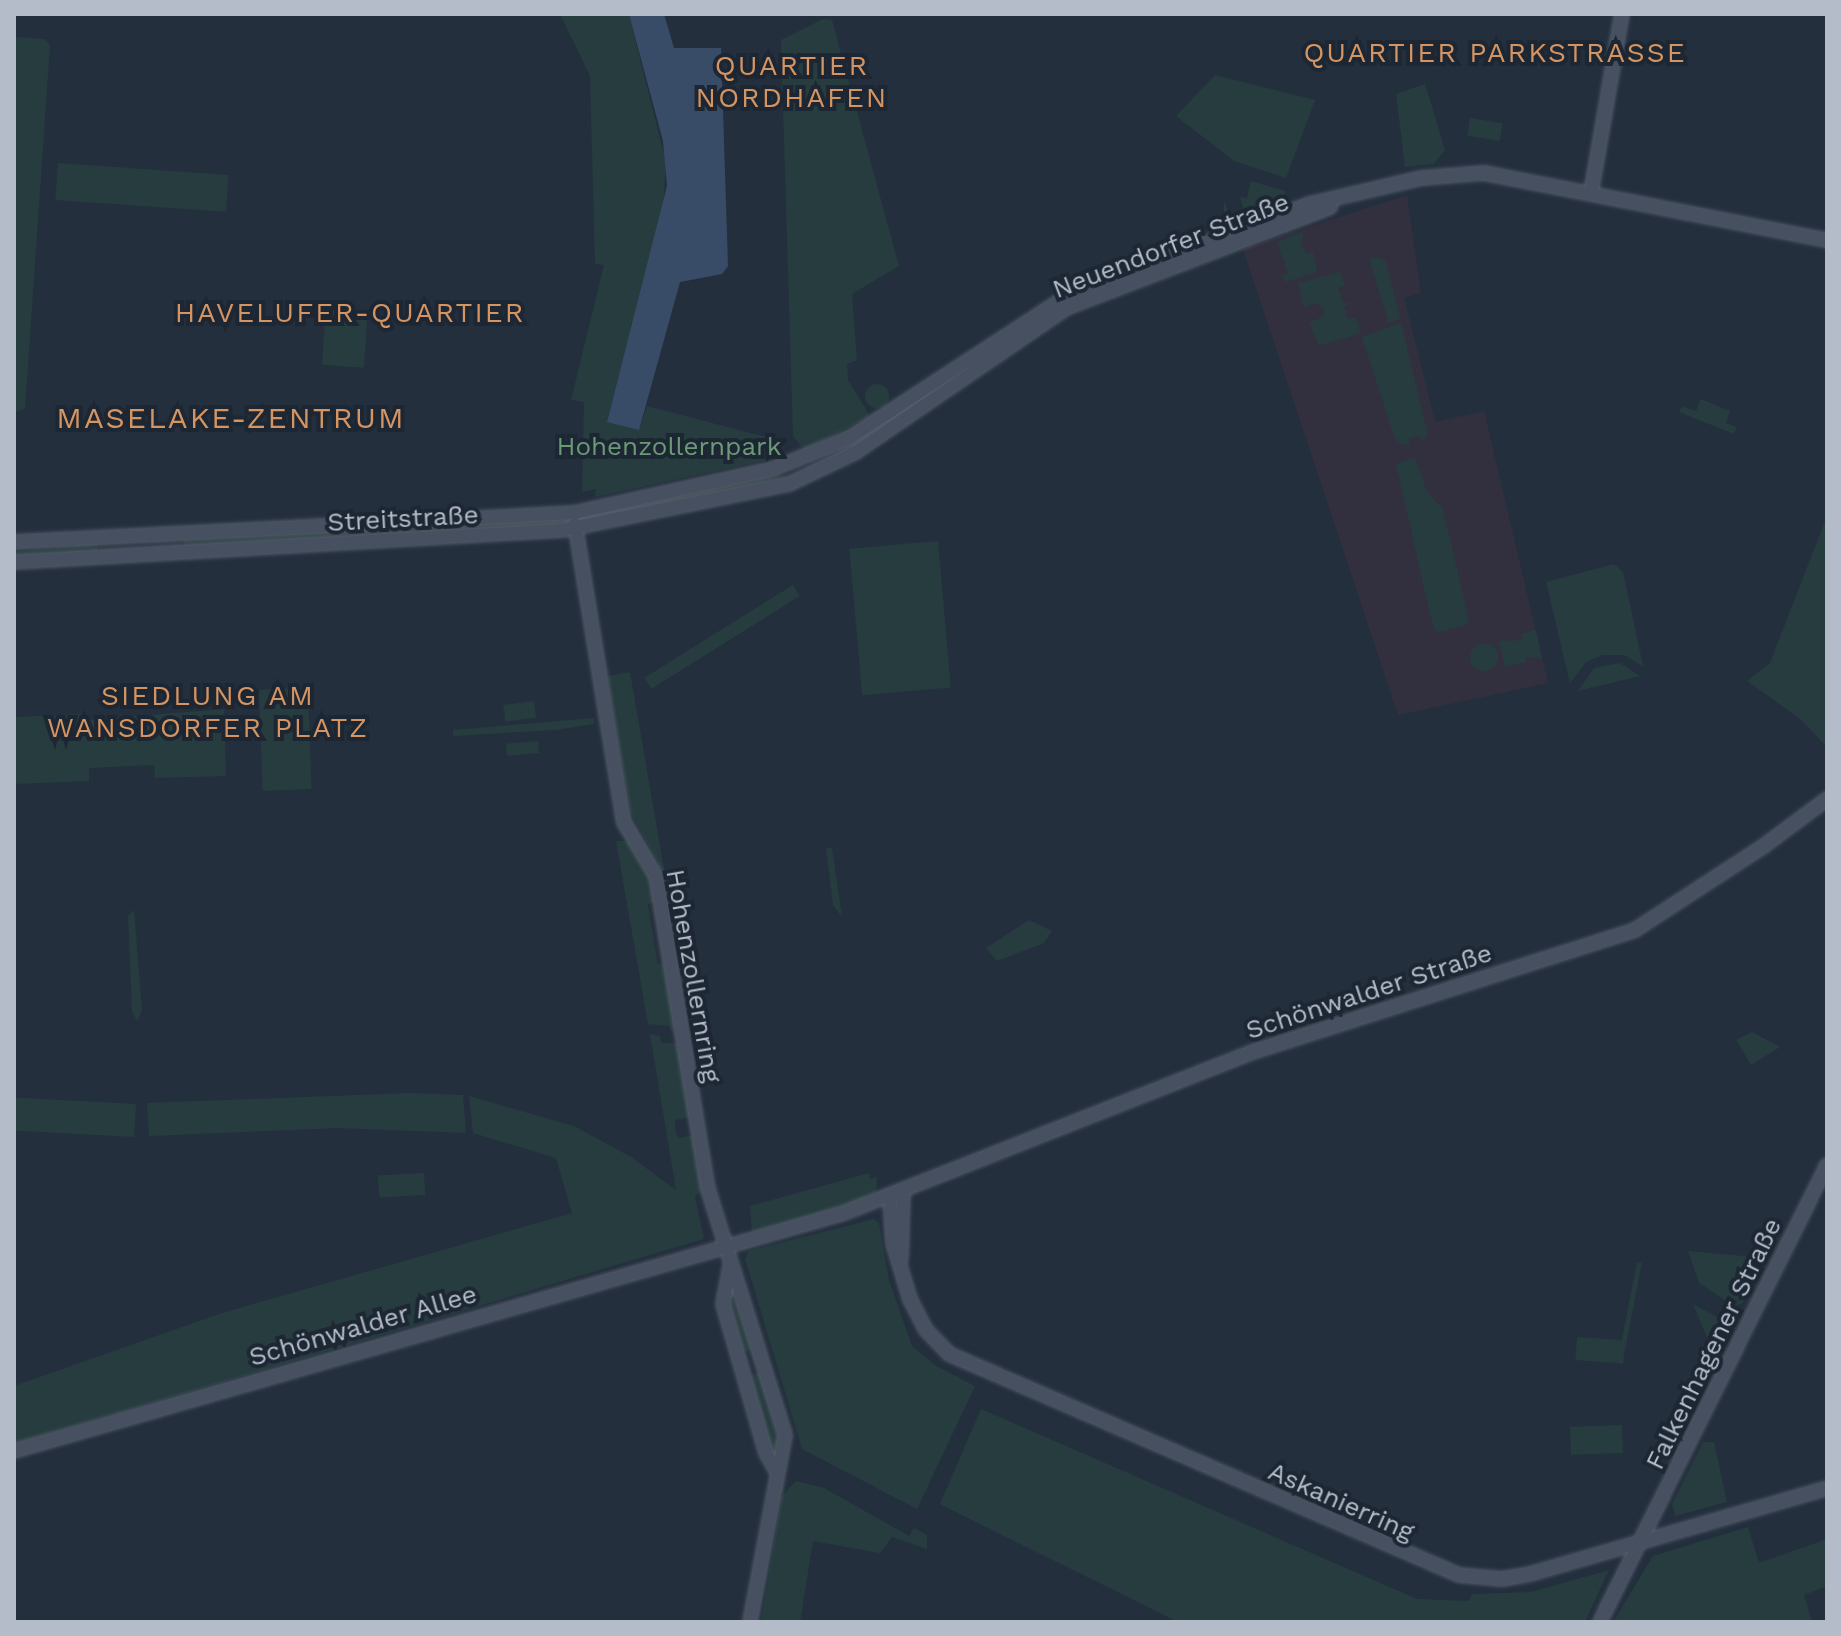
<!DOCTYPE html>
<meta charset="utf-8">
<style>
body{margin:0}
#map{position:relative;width:1841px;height:1636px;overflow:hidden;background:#242f3e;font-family:"Work Sans",sans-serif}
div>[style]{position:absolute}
.medical>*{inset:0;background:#32303f}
.green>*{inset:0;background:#263c3f;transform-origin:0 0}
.round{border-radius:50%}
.water>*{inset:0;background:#394c67}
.roads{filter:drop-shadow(0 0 2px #565f6c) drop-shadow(0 0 2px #565f6c)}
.secondary>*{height:12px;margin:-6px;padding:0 6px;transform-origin:6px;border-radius:6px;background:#465061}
span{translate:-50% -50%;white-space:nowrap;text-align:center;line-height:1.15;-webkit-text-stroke:8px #1d2633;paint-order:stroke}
.street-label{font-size:26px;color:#b4bcc9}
.park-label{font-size:26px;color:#6b9a76}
.neighbourhood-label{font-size:28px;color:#d59563;letter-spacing:2px}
.quarter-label{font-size:30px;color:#d59563;letter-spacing:2px}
.frame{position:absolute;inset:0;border:16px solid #b4bcc9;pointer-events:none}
</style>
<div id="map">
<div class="medical">
<div style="clip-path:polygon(1407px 195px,1421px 293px,1404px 298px,1435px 422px,1484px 411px,1548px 683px,1398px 715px,1243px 249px)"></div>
</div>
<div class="green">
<div style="clip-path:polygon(560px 14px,629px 14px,666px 163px,663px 208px,607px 421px,639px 430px,647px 406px,770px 438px,766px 460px,595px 497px,596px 489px,582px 492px,584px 402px,571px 400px,604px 265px,595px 264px,590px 76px)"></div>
<div style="clip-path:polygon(823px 19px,832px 20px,899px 266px,852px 294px,857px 360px,847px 364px,848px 380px,870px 416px,804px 450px,793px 436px,781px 40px)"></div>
<div style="clip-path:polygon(14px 37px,45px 39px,50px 45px,25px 409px,15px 412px)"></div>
<div style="clip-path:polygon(1215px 75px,1315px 100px,1286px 178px,1234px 161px,1176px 116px)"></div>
<div style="clip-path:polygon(1425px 84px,1445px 150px,1434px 164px,1405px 167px,1396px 94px)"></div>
<div style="left:1470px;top:118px;width:33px;height:18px;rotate:9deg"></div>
<div style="left:58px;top:163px;width:171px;height:37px;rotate:4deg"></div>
<div style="clip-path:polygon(1251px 181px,1285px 191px,1285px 200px,1230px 221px,1224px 212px,1224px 201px,1231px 217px,1244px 212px,1240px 197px,1247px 198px)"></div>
<div style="clip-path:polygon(1304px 231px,1301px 243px,1306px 254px,1313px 252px,1317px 272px,1285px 282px,1282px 275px,1288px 273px,1277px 242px)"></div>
<div style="clip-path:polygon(1380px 257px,1386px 262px,1400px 318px,1385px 325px,1388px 320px,1369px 259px)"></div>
<div style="clip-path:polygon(1340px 272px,1345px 286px,1338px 288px,1343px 302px,1351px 304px,1344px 306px,1348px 319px,1355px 317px,1361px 333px,1319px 346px,1309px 322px,1323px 317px,1325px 309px,1316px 303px,1304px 307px,1298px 283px)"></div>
<div style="left:326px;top:307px;width:42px;height:58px;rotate:4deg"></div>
<div style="clip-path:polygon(1401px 323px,1428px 435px,1422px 441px,1420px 436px,1409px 438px,1409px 444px,1402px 445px,1395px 439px,1362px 337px)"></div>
<div class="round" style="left:865px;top:384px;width:24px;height:24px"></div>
<div style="clip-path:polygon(1701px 399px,1730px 411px,1726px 423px,1737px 427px,1734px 434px,1679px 412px,1682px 406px,1696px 411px)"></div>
<div style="clip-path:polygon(1415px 457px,1427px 492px,1443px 509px,1469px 621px,1464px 626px,1438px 632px,1433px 627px,1396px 464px)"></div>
<div style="clip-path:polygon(771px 476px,771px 480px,593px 523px,592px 517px,636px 505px)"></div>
<div style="clip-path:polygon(1827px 516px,1827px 747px,1798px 717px,1747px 681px,1770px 663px)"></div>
<div style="clip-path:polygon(558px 519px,558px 525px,185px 547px,183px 540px)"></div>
<div style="left:938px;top:541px;width:147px;height:89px;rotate:85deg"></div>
<div style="left:97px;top:543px;width:9px;height:83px;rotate:84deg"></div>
<div style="clip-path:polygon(1614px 564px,1623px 572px,1643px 666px,1624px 655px,1603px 655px,1586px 662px,1570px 683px,1546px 582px)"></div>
<div style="left:793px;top:585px;width:13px;height:175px;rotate:58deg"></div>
<div style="clip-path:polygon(1536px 630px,1542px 658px,1526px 657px,1526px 662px,1505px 667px,1499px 641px,1522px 640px,1521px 634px)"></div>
<div class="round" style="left:1470px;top:643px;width:28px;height:28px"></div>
<div style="clip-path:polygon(1620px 663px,1640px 676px,1578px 691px,1594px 668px)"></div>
<div style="clip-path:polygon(630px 672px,665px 875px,631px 813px,607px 676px)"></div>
<div style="left:308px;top:688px;width:101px;height:49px;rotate:88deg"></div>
<div style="left:534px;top:701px;width:17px;height:31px;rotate:83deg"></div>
<div style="clip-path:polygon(224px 709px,226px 776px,155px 778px,154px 765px,89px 768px,89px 781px,14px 784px,14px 717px,83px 714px,87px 720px)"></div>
<div style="clip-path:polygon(594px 718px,594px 724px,556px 730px,453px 736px,453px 730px)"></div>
<div style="left:538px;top:741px;width:12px;height:32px;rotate:85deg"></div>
<div style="clip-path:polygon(616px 841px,628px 841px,651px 878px,655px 902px,648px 904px,658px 964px,666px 963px,675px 1025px,672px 1032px,669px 1026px,648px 1024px)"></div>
<div style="clip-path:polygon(826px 848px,832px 848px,842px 917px,833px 905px)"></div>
<div style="clip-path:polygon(134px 910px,142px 1010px,137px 1021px,132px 1011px,128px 916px)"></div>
<div style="clip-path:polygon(1029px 920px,1052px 931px,1044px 943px,997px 961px,986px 948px)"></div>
<div style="clip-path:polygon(1752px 1032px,1780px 1047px,1751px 1065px,1736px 1040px)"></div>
<div style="clip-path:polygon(650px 1034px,660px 1036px,661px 1043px,678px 1043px,691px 1117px,675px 1120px,676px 1132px,678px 1138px,695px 1135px,704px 1187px,695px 1197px,704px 1239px,14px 1444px,14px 1386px,222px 1313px,572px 1213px,556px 1158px,473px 1133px,469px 1096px,574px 1126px,631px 1157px,676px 1190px)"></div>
<div style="clip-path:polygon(410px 1093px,463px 1095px,466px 1133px,339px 1128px,149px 1136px,147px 1103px)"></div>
<div style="left:136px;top:1104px;width:33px;height:122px;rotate:93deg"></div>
<div style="left:424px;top:1173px;width:22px;height:46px;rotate:87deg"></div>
<div style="clip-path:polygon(869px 1173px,870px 1179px,877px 1177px,876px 1192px,866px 1195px,867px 1200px,752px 1232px,750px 1206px)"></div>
<div style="clip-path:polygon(874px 1219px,879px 1223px,889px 1280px,912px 1346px,936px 1366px,975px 1386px,917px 1509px,802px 1449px,745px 1259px,748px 1251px)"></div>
<div style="clip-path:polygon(1688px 1251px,1765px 1258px,1743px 1303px,1734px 1306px,1699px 1283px)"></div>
<div style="left:1637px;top:1262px;width:5px;height:103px;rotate:11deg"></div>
<div style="left:740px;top:1298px;width:53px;height:14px;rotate:74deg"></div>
<div style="clip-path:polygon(1693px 1304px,1724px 1321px,1727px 1329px,1714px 1354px)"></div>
<div style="left:1577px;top:1337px;width:48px;height:23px;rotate:4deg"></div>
<div style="clip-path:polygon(762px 1372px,780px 1446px,769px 1449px,748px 1376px)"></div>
<div style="clip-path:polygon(981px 1409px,1417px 1599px,1469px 1601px,1472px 1594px,1531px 1592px,1609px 1570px,1585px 1622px,1178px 1622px,940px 1504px)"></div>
<div style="left:1622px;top:1425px;width:28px;height:52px;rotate:88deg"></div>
<div style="clip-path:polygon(1703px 1442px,1714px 1442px,1727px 1502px,1675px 1516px,1672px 1504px)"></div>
<div style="clip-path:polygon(796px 1481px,824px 1488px,909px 1536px,914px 1528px,927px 1535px,927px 1549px,892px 1537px,880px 1553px,813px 1541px,800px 1622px,761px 1622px,782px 1496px)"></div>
<div style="clip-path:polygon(1748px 1527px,1759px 1563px,1827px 1539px,1827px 1586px,1804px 1595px,1812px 1622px,1613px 1622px,1653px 1556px)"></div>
</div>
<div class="water">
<div style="clip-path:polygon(629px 14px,664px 14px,674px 48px,721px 48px,728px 266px,722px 274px,680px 282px,639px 430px,607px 422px,667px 186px,663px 141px)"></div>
</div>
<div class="roads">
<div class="secondary">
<div style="left:1591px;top:193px;width:182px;rotate:-80.2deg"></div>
<div style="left:575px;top:524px;width:302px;rotate:80.7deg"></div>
<div style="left:624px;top:822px;width:63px;rotate:59.3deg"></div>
<div style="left:656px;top:876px;width:317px;rotate:80.6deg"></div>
<div style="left:708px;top:1189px;width:258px;rotate:72.6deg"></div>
<div style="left:785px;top:1435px;width:190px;rotate:100.6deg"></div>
<div style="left:14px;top:542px;width:561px;rotate:-2.96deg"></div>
<div style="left:574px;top:513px;width:204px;rotate:-12.5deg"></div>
<div style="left:773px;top:469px;width:84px;rotate:-22.3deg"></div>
<div style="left:851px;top:437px;width:260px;rotate:-33.1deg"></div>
<div style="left:1069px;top:295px;width:258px;rotate:-20.7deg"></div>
<div style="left:1310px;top:204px;width:115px;rotate:-13.1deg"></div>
<div style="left:1422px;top:178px;width:62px;rotate:-4.6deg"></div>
<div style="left:1484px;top:173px;width:349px;rotate:11.1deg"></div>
<div style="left:14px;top:562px;width:549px;rotate:-3.34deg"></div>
<div style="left:562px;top:530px;width:232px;rotate:-11.5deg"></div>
<div style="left:789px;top:484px;width:74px;rotate:-25.5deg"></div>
<div style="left:856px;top:452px;width:255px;rotate:-34.4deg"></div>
<div style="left:1066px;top:308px;width:283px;rotate:-20.9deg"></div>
<div style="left:890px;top:1196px;width:47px;rotate:86.3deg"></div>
<div style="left:893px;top:1243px;width:59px;rotate:73.1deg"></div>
<div style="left:910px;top:1299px;width:35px;rotate:63deg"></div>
<div style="left:926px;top:1330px;width:33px;rotate:46deg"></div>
<div style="left:949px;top:1354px;width:556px;rotate:23.43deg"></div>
<div style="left:1459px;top:1575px;width:43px;rotate:5.3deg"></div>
<div style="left:1502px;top:1579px;width:28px;rotate:-10deg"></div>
<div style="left:1530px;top:1574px;width:309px;rotate:-16.1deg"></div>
<div style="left:901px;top:1258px;width:67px;rotate:-88.3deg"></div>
<div style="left:731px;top:1262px;width:43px;rotate:100.8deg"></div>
<div style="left:723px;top:1304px;width:155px;rotate:73.9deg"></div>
<div style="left:766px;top:1453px;width:20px;rotate:60deg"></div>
<div style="left:14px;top:1451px;width:863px;rotate:-16deg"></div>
<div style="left:844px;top:1213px;width:443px;rotate:-21.5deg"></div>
<div style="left:1256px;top:1051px;width:398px;rotate:-17.7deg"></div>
<div style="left:1635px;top:930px;width:150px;rotate:-33.1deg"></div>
<div style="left:1761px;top:848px;width:82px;rotate:-36.6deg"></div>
<div style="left:1600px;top:1622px;width:510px;rotate:-63.59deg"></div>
</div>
</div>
<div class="street-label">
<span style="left:1171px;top:246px;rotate:-21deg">Neuendorfer Straße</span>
<span style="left:403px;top:519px;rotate:-3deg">Streitstraße</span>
<span style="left:693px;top:976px;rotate:80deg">Hohenzollernring</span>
<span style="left:1369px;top:992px;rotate:-18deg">Schönwalder Straße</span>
<span style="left:363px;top:1326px;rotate:-16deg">Schönwalder Allee</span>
<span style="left:1714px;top:1344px;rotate:-64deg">Falkenhagener Straße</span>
<span style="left:1341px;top:1502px;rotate:24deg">Askanierring</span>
</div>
<div class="park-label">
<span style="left:669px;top:447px">Hohenzollernpark</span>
</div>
<div class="neighbourhood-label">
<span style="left:1495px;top:53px">QUARTIER PARKSTRASSE</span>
<span style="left:792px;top:82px">QUARTIER<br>NORDHAFEN</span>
<span style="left:350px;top:313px">HAVELUFER-QUARTIER</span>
<span style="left:208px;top:712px">SIEDLUNG AM<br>WANSDORFER PLATZ</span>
</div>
<div class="quarter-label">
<span style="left:231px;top:418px">MASELAKE-ZENTRUM</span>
</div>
<div class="frame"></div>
</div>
